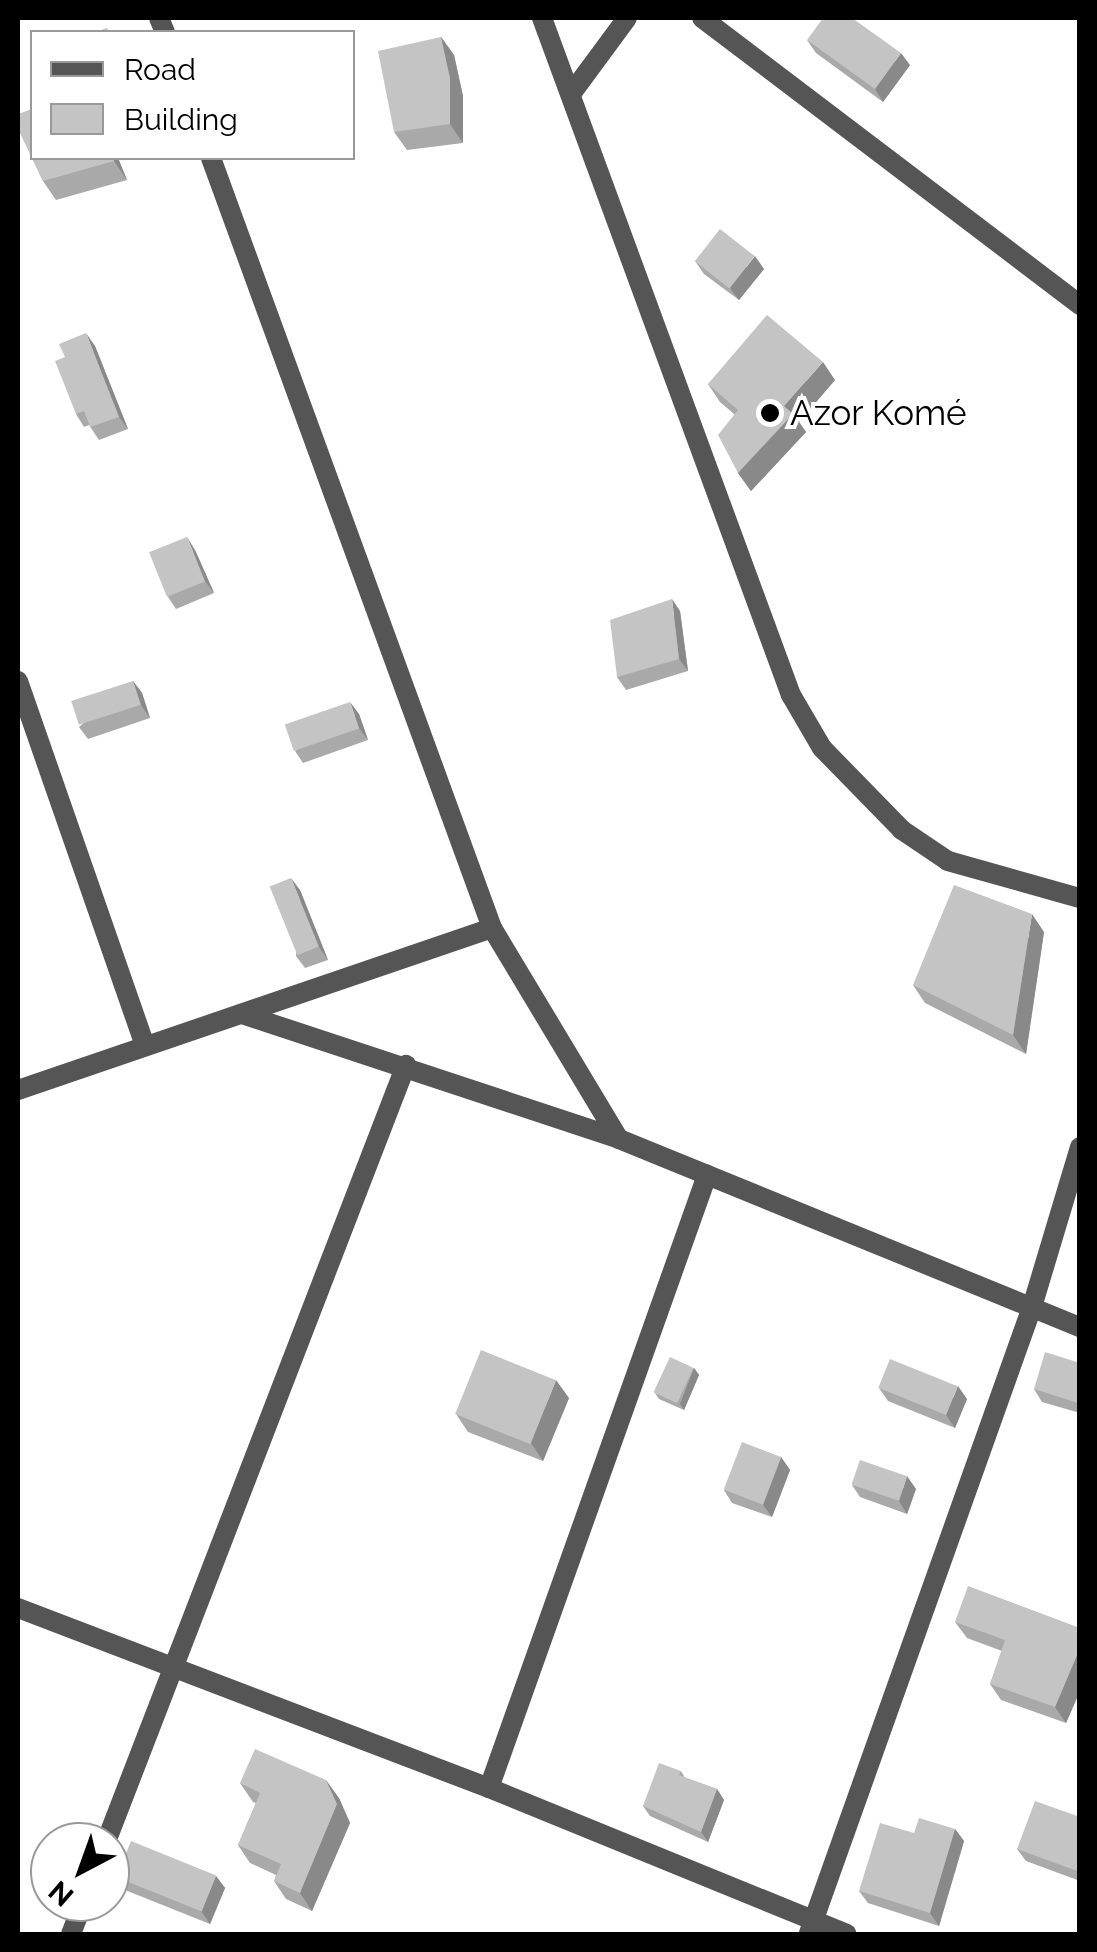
<!DOCTYPE html>
<meta charset="utf-8">
<style>
body{margin:0}
#map{position:relative;width:1097px;height:1952px;overflow:hidden;background:#fff;font-family:Raleway,sans-serif}
div>[style]{position:absolute}
.minor>*{height:20px;margin:-10px;padding:0 10px;transform-origin:10px;border-radius:10px;background:#555}
.wall>*{inset:0;background:#a9a9a9}
.shaded-wall>*{inset:0;background:#898989}
.building>*{inset:0;background:#c4c4c4;transform-origin:0 0}
.dots>*{width:28px;height:28px;translate:-50% -50%;box-sizing:border-box;border:5px solid #fff;border-radius:50%}
span{translate:-50% -50%;white-space:nowrap;text-align:center;line-height:1.15;-webkit-text-stroke:8px #fff;paint-order:stroke}
.poi-label{font-size:35px;color:#000}
.left{translate:0 -50%;text-align:left}
.frame{position:absolute;inset:0;border:20px solid #000;pointer-events:none}
.legend{position:absolute;left:30px;top:30px;width:325px;height:130px;box-sizing:border-box;background:#fff;border:2px solid #999;margin:0;padding:12px 18px;list-style:none;font-size:30px;color:#000}
.legend li{display:flex;align-items:center;gap:20px;height:50px}
.legend b{width:50px;border:2px solid #999}
.north{position:absolute;left:30px;top:1822px;width:100px;height:100px;box-sizing:border-box;background:#fff;border:2px solid #999;border-radius:50%;rotate:221deg;font-size:28px;font-weight:700;line-height:40px;text-align:center;color:#000}
.north::after{content:'';display:block;margin:auto;width:35px;height:45px;background:#000;clip-path:polygon(50% 0,100% 100%,50% 72%,0 100%)}
</style>
<div id="map">
<div class="minor">
<div style="left:159px;top:18px;width:15px;rotate:67deg"></div>
<div style="left:542px;top:18px;width:721px;rotate:69.81deg"></div>
<div style="left:791px;top:695px;width:61px;rotate:59.7deg"></div>
<div style="left:822px;top:748px;width:115px;rotate:45.7deg"></div>
<div style="left:902px;top:830px;width:55px;rotate:34deg"></div>
<div style="left:948px;top:861px;width:137px;rotate:15.7deg"></div>
<div style="left:702px;top:18px;width:475px;rotate:37.2deg"></div>
<div style="left:571px;top:94px;width:94px;rotate:-53.6deg"></div>
<div style="left:211px;top:158px;width:820px;rotate:69.95deg"></div>
<div style="left:492px;top:928px;width:246px;rotate:59deg"></div>
<div style="left:18px;top:681px;width:386px;rotate:70.8deg"></div>
<div style="left:245px;top:1015px;width:394px;rotate:18.3deg"></div>
<div style="left:619px;top:1139px;width:498px;rotate:22.2deg"></div>
<div style="left:18px;top:1090px;width:501px;rotate:-18.87deg"></div>
<div style="left:18px;top:1608px;width:504px;rotate:20.92deg"></div>
<div style="left:489px;top:1788px;width:386px;rotate:22.2deg"></div>
<div style="left:489px;top:1788px;width:651px;rotate:-70.42deg"></div>
<div style="left:106px;top:1842px;width:833px;rotate:-68.89deg"></div>
<div style="left:809px;top:1933px;width:665px;rotate:-70.39deg"></div>
<div style="left:1032px;top:1307px;width:167px;rotate:-73.3deg"></div>
<div style="left:71px;top:1934px;width:34px;rotate:-69deg"></div>
</div>
<div class="wall">
<div style="clip-path:polygon(441px 37px,454px 55px,463px 96px,463px 143px,407px 150px,394px 132px)"></div>
<div style="clip-path:polygon(807px 40px,910px 65px,883px 102px,816px 53px)"></div>
<div style="clip-path:polygon(32px 158px,118px 158px,127px 180px,56px 200px,43px 181px)"></div>
<div style="clip-path:polygon(695px 261px,764px 269px,739px 300px,704px 274px)"></div>
<div style="clip-path:polygon(95px 346px,128px 429px,99px 440px,89px 425px,84px 427px,76px 414px)"></div>
<div style="clip-path:polygon(835px 380px,799px 422px,806px 432px,751px 491px,738px 473px,734px 414px,720px 402px,708px 384px)"></div>
<div style="clip-path:polygon(195px 550px,214px 593px,176px 609px,168px 597px)"></div>
<div style="clip-path:polygon(680px 611px,688px 671px,626px 690px,617px 677px)"></div>
<div style="clip-path:polygon(133px 681px,142px 693px,150px 718px,88px 739px,79px 727px)"></div>
<div style="clip-path:polygon(359px 714px,368px 740px,303px 763px,295px 751px)"></div>
<div style="clip-path:polygon(300px 890px,328px 960px,305px 968px,296px 956px)"></div>
<div style="clip-path:polygon(1044px 932px,1026px 1054px,925px 1003px,913px 985px)"></div>
<div style="clip-path:polygon(1080px 1363px,1080px 1413px,1042px 1402px,1034px 1389px)"></div>
<div style="clip-path:polygon(694px 1368px,699px 1375px,684px 1410px,659px 1399px,655px 1393px)"></div>
<div style="clip-path:polygon(879px 1388px,967px 1399px,955px 1428px,888px 1401px)"></div>
<div style="clip-path:polygon(569px 1398px,543px 1461px,468px 1432px,456px 1414px)"></div>
<div style="clip-path:polygon(781px 1457px,790px 1470px,772px 1517px,732px 1503px,724px 1490px)"></div>
<div style="clip-path:polygon(852px 1485px,916px 1489px,907px 1514px,860px 1497px)"></div>
<div style="clip-path:polygon(955px 1622px,1080px 1628px,1080px 1691px,1066px 1723px,1001px 1700px,990px 1684px,1002px 1651px,967px 1638px)"></div>
<div style="clip-path:polygon(681px 1771px,685px 1778px,717px 1789px,724px 1800px,708px 1842px,650px 1816px,643px 1806px)"></div>
<div style="clip-path:polygon(240px 1783px,339px 1798px,350px 1823px,312px 1911px,286px 1899px,274px 1881px,276px 1875px,250px 1863px,238px 1845px,256px 1803px,253px 1802px)"></div>
<div style="clip-path:polygon(1080px 1817px,1080px 1881px,1026px 1861px,1017px 1849px)"></div>
<div style="clip-path:polygon(955px 1829px,964px 1841px,939px 1926px,868px 1903px,859px 1891px,914px 1833px)"></div>
<div style="clip-path:polygon(216px 1876px,225px 1888px,210px 1924px,125px 1890px,116px 1877px)"></div>
</div>
<div class="shaded-wall">
<div style="clip-path:polygon(441px 37px,454px 55px,463px 96px,463px 143px,450px 124px)"></div>
<div style="clip-path:polygon(901px 53px,910px 65px,883px 102px,875px 89px)"></div>
<div style="clip-path:polygon(113px 158px,118px 158px,127px 180px,114px 161px)"></div>
<div style="clip-path:polygon(755px 256px,764px 269px,739px 300px,730px 288px)"></div>
<div style="clip-path:polygon(86px 333px,95px 346px,128px 429px,119px 417px)"></div>
<div style="clip-path:polygon(823px 362px,835px 380px,799px 422px,806px 432px,751px 491px,738px 473px,784px 406px)"></div>
<div style="clip-path:polygon(187px 537px,195px 550px,214px 593px,205px 581px)"></div>
<div style="clip-path:polygon(672px 599px,680px 611px,688px 671px,679px 659px)"></div>
<div style="clip-path:polygon(133px 681px,142px 693px,150px 718px,141px 705px)"></div>
<div style="clip-path:polygon(350px 702px,359px 714px,368px 740px,359px 728px)"></div>
<div style="clip-path:polygon(291px 878px,300px 890px,328px 960px,319px 947px)"></div>
<div style="clip-path:polygon(1032px 914px,1044px 932px,1026px 1054px,1013px 1035px)"></div>
<div style="clip-path:polygon(694px 1368px,699px 1375px,684px 1410px,680px 1404px)"></div>
<div style="clip-path:polygon(556px 1380px,569px 1398px,543px 1461px,531px 1443px)"></div>
<div style="clip-path:polygon(958px 1386px,967px 1399px,955px 1428px,946px 1415px)"></div>
<div style="clip-path:polygon(781px 1457px,790px 1470px,772px 1517px,763px 1505px)"></div>
<div style="clip-path:polygon(907px 1476px,916px 1489px,907px 1514px,899px 1501px)"></div>
<div style="clip-path:polygon(1080px 1648px,1080px 1691px,1066px 1723px,1055px 1707px)"></div>
<div style="clip-path:polygon(326px 1780px,339px 1798px,350px 1823px,312px 1911px,300px 1893px)"></div>
<div style="clip-path:polygon(717px 1789px,724px 1800px,708px 1842px,701px 1832px)"></div>
<div style="clip-path:polygon(955px 1829px,964px 1841px,939px 1926px,930px 1913px)"></div>
<div style="clip-path:polygon(216px 1876px,225px 1888px,210px 1924px,201px 1911px)"></div>
</div>
<div class="building">
<div style="clip-path:polygon(823px 18px,852px 18px,901px 53px,875px 89px,807px 40px)"></div>
<div style="clip-path:polygon(107px 28px,109px 32px,95px 32px)"></div>
<div style="clip-path:polygon(441px 37px,450px 78px,450px 124px,394px 132px,378px 51px)"></div>
<div style="clip-path:polygon(32px 109px,32px 158px,113px 158px,114px 161px,43px 181px,18px 129px,18px 114px)"></div>
<div style="left:720px;top:229px;width:44px;height:41px;rotate:38deg"></div>
<div style="clip-path:polygon(767px 315px,823px 362px,784px 406px,793px 414px,738px 473px,718px 435px,738px 410px,708px 384px)"></div>
<div style="clip-path:polygon(86px 333px,119px 417px,90px 427px,84px 411px,76px 414px,55px 361px,65px 357px,59px 344px)"></div>
<div style="left:187px;top:537px;width:48px;height:41px;rotate:68deg"></div>
<div style="clip-path:polygon(672px 599px,679px 659px,617px 677px,610px 620px)"></div>
<div style="left:133px;top:681px;width:25px;height:65px;rotate:72deg"></div>
<div style="left:350px;top:702px;width:28px;height:69px;rotate:71deg"></div>
<div style="left:291px;top:878px;width:74px;height:23px;rotate:68deg"></div>
<div style="clip-path:polygon(954px 885px,1032px 914px,1013px 1035px,913px 985px)"></div>
<div style="left:481px;top:1350px;width:81px;height:69px;rotate:22deg"></div>
<div style="clip-path:polygon(1045px 1352px,1080px 1363px,1080px 1398px,1078px 1403px,1034px 1389px)"></div>
<div style="left:670px;top:1357px;width:26px;height:39px;rotate:25deg"></div>
<div style="left:890px;top:1359px;width:73px;height:31px;rotate:22deg"></div>
<div style="left:742px;top:1442px;width:42px;height:51px;rotate:21deg"></div>
<div style="left:860px;top:1460px;width:50px;height:26px;rotate:19deg"></div>
<div style="clip-path:polygon(968px 1586px,1080px 1628px,1080px 1648px,1055px 1707px,990px 1684px,1005px 1640px,955px 1622px)"></div>
<div style="clip-path:polygon(255px 1749px,326px 1780px,337px 1804px,300px 1893px,274px 1881px,281px 1864px,238px 1845px,260px 1793px,240px 1783px)"></div>
<div style="clip-path:polygon(659px 1763px,681px 1771px,679px 1775px,717px 1789px,701px 1832px,643px 1806px)"></div>
<div style="clip-path:polygon(1035px 1801px,1080px 1817px,1080px 1872px,1017px 1849px)"></div>
<div style="clip-path:polygon(919px 1818px,955px 1829px,930px 1913px,859px 1891px,880px 1823px,914px 1833px)"></div>
<div style="left:131px;top:1841px;width:92px;height:39px;rotate:22deg"></div>
</div>
<div class="dots">
<div style="left:770px;top:413px;background:#000"></div>
</div>
<div class="poi-label">
<span class="left" style="left:790px;top:413px">Azor Komé</span>
</div>
<div class="frame"></div>
<ul class="legend">
<li><b style="height:12px;background:#555"></b>Road</li>
<li><b style="height:28px;background:#c4c4c4"></b>Building</li>
</ul>
<div class="north">N</div>
</div>
